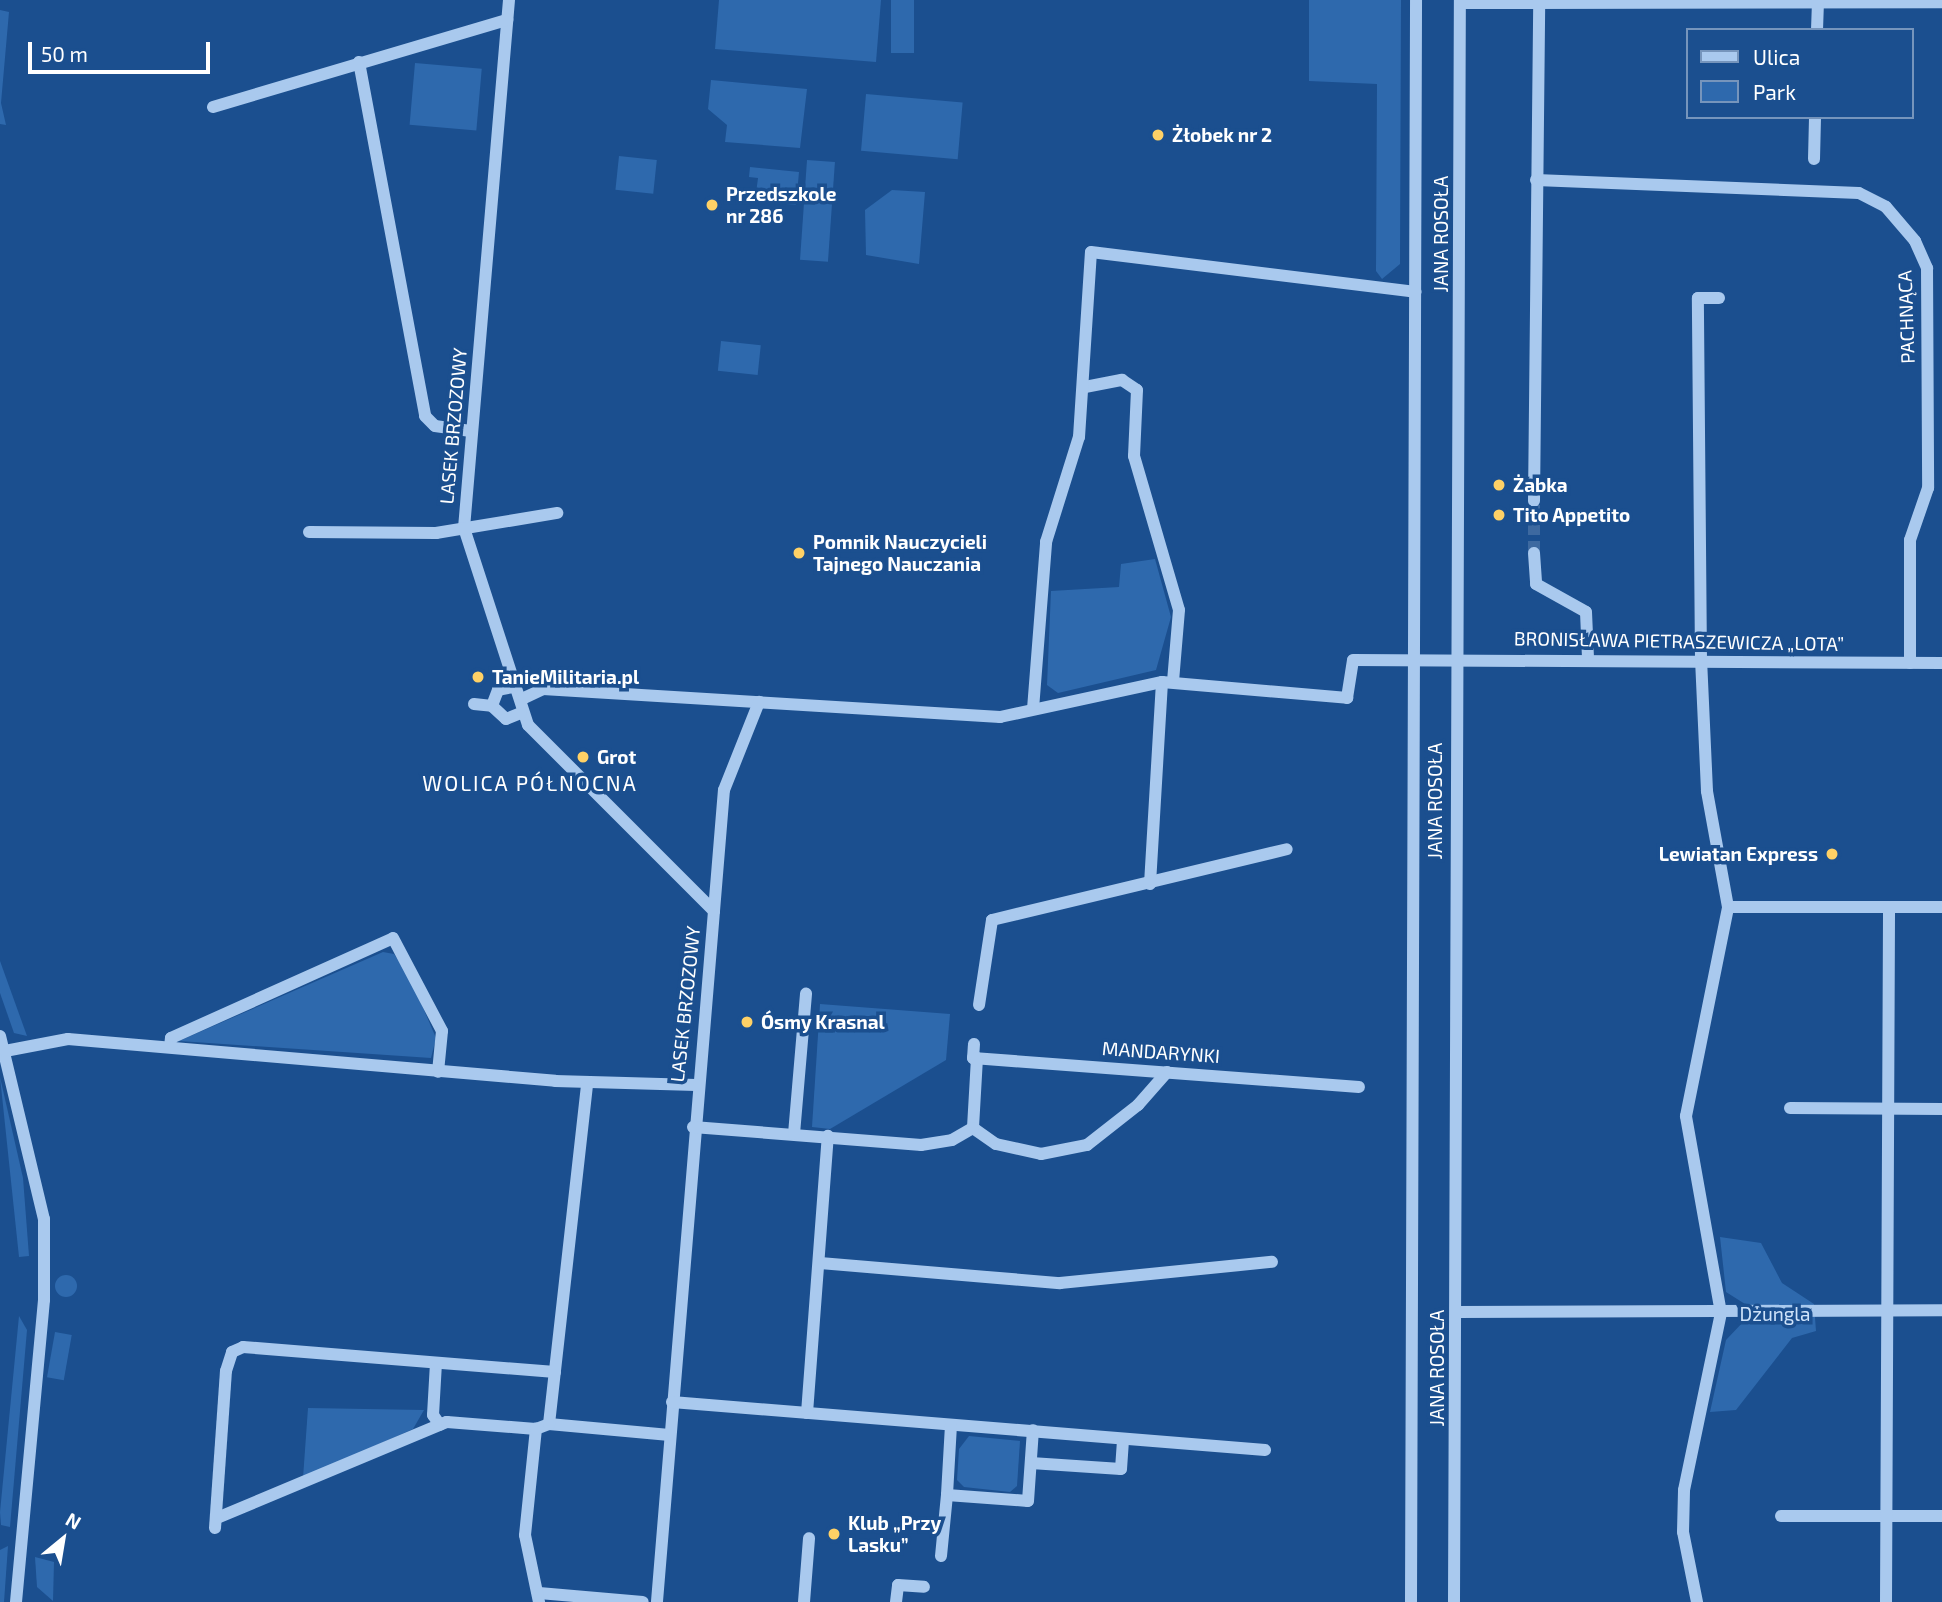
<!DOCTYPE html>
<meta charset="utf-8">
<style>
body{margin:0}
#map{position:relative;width:1942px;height:1602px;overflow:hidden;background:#1b4f8f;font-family:"Exo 2",sans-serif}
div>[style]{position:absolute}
.green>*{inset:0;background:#2e69ad;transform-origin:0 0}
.round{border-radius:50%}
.minor-tunnel>*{height:12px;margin-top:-6px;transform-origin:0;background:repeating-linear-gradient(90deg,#3d69a0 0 12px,transparent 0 18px)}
.minor>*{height:12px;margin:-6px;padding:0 6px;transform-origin:6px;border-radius:6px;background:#a9c9ee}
.dots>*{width:19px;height:19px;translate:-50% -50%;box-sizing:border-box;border:4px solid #1b4f8f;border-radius:50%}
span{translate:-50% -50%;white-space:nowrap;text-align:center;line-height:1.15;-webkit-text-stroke:7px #1b4f8f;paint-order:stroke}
.poi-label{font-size:19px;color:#fff;font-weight:700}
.left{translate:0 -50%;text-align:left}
.right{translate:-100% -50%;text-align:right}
.street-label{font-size:19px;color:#fff}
.park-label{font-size:19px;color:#cfe3fa}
.neighbourhood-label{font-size:21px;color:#fff;letter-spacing:2px}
.legend{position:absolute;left:1686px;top:28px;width:228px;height:91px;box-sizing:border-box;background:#1b4f8f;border:2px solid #7695bc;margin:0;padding:9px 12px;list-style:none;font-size:21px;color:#fff}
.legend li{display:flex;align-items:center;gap:14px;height:35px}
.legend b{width:35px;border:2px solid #7695bc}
.north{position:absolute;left:28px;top:1504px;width:70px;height:70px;-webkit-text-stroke:5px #1b4f8f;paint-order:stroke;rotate:30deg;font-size:19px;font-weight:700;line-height:28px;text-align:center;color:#fff}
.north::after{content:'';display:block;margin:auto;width:24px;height:32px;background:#fff;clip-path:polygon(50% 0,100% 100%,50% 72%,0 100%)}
.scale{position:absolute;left:28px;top:42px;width:182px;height:32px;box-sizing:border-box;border:4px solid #fff;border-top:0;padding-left:9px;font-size:21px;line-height:24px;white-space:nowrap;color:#fff;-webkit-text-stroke:5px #1b4f8f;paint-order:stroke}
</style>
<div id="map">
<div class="green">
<div style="clip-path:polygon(719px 0,881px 0,876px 62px,715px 49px)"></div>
<div style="left:891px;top:0;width:23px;height:53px"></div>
<div style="clip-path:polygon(1309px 0,1401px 0,1400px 264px,1382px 279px,1376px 271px,1377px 84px,1309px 81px)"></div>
<div style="clip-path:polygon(0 10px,9px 12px,1px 103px,6px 125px,0 124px)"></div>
<div style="left:415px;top:63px;width:67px;height:62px;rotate:5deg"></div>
<div style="clip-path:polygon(711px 80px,807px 89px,800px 148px,725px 142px,727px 125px,708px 109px)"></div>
<div style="left:866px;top:94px;width:97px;height:57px;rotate:5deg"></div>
<div style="left:619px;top:156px;width:38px;height:34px;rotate:6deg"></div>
<div style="left:807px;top:160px;width:28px;height:100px;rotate:4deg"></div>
<div style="clip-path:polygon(750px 167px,799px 172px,796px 205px,755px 201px,758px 178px,749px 177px)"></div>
<div style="clip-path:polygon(892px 190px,925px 192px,919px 264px,866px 255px,865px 210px)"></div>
<div style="left:721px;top:341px;width:40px;height:30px;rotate:6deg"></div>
<div style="clip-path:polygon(1155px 559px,1171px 617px,1156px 670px,1058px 693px,1047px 685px,1051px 591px,1119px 587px,1121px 564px)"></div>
<div style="clip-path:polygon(383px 952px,394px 954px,410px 977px,436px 1038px,431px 1058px,179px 1041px)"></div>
<div style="clip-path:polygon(0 961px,27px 1036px,14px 1033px,0 993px)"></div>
<div style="clip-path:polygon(820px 1004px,950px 1014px,946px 1060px,830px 1129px,812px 1127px)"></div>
<div style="clip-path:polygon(0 1077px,23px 1178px,29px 1256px,19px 1257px)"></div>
<div style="clip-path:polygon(1720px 1237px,1761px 1243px,1782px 1283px,1814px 1304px,1816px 1331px,1792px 1338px,1736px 1410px,1710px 1412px,1726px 1340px,1745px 1320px,1745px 1304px,1726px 1292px)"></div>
<div class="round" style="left:55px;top:1275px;width:22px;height:22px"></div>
<div style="clip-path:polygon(19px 1316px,27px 1330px,10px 1527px,1px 1525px,0 1512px)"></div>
<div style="left:55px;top:1332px;width:17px;height:46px;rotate:10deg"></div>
<div style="clip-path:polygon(308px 1408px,424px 1410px,413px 1429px,303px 1478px)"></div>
<div style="clip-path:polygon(969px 1436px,1020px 1441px,1017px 1486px,1010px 1492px,964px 1487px,957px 1480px,959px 1449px)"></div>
<div style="clip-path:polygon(8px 1546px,4px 1602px,0 1602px,0 1550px)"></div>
<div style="clip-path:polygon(35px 1557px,54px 1562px,53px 1601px,37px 1587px)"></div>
</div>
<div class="minor-tunnel">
<div style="left:1534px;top:553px;width:52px;rotate:-90deg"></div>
</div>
<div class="minor">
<div style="left:509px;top:0;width:530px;rotate:94.87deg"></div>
<div style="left:464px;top:528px;width:207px;rotate:72deg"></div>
<div style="left:528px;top:725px;width:263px;rotate:45deg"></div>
<div style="left:714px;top:911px;width:693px;rotate:94.72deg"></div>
<div style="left:1460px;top:3px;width:482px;rotate:-0.1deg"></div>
<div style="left:1817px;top:30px;width:30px;rotate:-88deg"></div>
<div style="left:359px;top:62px;width:360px;rotate:79.4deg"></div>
<div style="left:425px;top:416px;width:14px;rotate:45deg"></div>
<div style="left:435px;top:426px;width:36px;rotate:8deg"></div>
<div style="left:213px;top:107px;width:307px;rotate:-16.5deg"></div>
<div style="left:1814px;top:159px;width:42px;rotate:-88.6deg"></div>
<div style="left:1536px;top:180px;width:323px;rotate:2.3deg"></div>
<div style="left:1859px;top:193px;width:30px;rotate:27deg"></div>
<div style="left:1886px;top:207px;width:45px;rotate:49.5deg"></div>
<div style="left:1915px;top:241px;width:30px;rotate:66deg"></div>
<div style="left:1927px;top:268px;width:220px;rotate:89.7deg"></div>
<div style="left:1928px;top:488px;width:55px;rotate:109.1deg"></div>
<div style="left:1910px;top:540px;width:123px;rotate:90deg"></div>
<div style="left:1085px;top:387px;width:38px;rotate:-11deg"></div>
<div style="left:1122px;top:380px;width:18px;rotate:34deg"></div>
<div style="left:1137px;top:390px;width:66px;rotate:92.6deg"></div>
<div style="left:1134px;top:456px;width:160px;rotate:73.7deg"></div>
<div style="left:1179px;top:610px;width:72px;rotate:94.8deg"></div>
<div style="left:1534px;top:501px;width:498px;rotate:-89.4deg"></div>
<div style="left:309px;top:532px;width:127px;rotate:0.5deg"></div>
<div style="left:436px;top:533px;width:123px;rotate:-9.4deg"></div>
<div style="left:1534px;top:553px;width:31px;rotate:86deg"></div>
<div style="left:1536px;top:584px;width:57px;rotate:29.2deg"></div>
<div style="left:1586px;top:612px;width:46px;rotate:87.5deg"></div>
<div style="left:513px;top:687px;width:15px;rotate:169deg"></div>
<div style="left:498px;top:690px;width:17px;rotate:111deg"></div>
<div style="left:492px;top:706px;width:19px;rotate:43deg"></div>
<div style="left:506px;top:719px;width:16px;rotate:-22deg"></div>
<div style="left:524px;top:698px;width:21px;rotate:-25deg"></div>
<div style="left:543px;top:689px;width:458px;rotate:3.5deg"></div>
<div style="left:1000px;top:717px;width:166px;rotate:-12.2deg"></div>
<div style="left:1162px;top:682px;width:186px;rotate:4.9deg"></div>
<div style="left:1347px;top:698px;width:38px;rotate:-81deg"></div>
<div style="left:1353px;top:660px;width:589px;rotate:0.29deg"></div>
<div style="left:474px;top:704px;width:18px;rotate:6deg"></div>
<div style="left:1033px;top:709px;width:168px;rotate:-85.5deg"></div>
<div style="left:1046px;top:542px;width:110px;rotate:-72.6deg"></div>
<div style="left:1079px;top:437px;width:185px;rotate:-86.3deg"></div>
<div style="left:1091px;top:252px;width:327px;rotate:7deg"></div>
<div style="left:1150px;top:884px;width:202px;rotate:-86.6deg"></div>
<div style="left:1728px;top:907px;width:214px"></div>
<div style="left:714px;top:911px;width:121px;rotate:-85.3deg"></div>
<div style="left:724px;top:790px;width:95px;rotate:-68.3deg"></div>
<div style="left:979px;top:1005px;width:86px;rotate:-81.3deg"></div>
<div style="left:992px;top:920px;width:303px;rotate:-13.5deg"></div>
<div style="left:0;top:1036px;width:188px;rotate:76.5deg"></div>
<div style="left:44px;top:1219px;width:81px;rotate:90deg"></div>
<div style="left:44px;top:1300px;width:303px;rotate:95.3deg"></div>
<div style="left:974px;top:1044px;width:14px;rotate:94deg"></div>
<div style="left:973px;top:1058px;width:387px;rotate:4.3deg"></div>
<div style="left:170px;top:1047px;width:9px;rotate:-84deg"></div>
<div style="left:171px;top:1038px;width:243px;rotate:-24.2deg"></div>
<div style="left:393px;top:938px;width:105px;rotate:62.2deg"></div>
<div style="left:442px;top:1031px;width:41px;rotate:95.6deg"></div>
<div style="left:5px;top:1051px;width:64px;rotate:-10.8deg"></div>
<div style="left:68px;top:1039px;width:489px;rotate:4.9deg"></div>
<div style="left:555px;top:1081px;width:141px;rotate:1.6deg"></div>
<div style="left:977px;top:1058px;width:70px;rotate:93.3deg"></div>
<div style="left:973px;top:1128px;width:28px;rotate:35deg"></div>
<div style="left:996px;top:1144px;width:46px;rotate:12.5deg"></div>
<div style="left:1041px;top:1154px;width:47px;rotate:-11.1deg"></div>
<div style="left:1087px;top:1145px;width:65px;rotate:-38.1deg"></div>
<div style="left:1138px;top:1105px;width:44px;rotate:-48.7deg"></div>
<div style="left:1790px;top:1108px;width:152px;rotate:0.4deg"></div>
<div style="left:693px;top:1127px;width:229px;rotate:4.5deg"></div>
<div style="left:921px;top:1145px;width:31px;rotate:-9deg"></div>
<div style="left:952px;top:1140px;width:24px;rotate:-30deg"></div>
<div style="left:794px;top:1134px;width:141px;rotate:-85.1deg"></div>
<div style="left:820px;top:1263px;width:241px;rotate:4.8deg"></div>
<div style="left:1060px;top:1283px;width:213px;rotate:-5.7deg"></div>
<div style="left:1456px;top:1312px;width:486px;rotate:-0.2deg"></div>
<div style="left:436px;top:1363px;width:52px;rotate:93.3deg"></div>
<div style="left:433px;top:1415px;width:12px;rotate:55deg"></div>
<div style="left:672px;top:1402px;width:595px;rotate:4.63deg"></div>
<div style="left:807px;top:1413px;width:278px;rotate:-85.7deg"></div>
<div style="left:549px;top:1424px;width:121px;rotate:5.2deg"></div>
<div style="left:951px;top:1425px;width:70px;rotate:93.3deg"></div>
<div style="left:947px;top:1495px;width:81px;rotate:4.2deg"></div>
<div style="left:1028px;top:1501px;width:71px;rotate:-86deg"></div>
<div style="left:1031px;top:1463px;width:90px;rotate:3.8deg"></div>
<div style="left:1121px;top:1469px;width:30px;rotate:-86deg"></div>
<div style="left:1781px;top:1516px;width:161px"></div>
<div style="left:217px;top:1518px;width:249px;rotate:-22.7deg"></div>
<div style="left:447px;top:1422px;width:89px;rotate:4.5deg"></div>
<div style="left:215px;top:1528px;width:157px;rotate:-86deg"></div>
<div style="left:226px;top:1371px;width:20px;rotate:-72deg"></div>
<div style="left:232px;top:1352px;width:12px;rotate:-24deg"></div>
<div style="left:243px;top:1347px;width:313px;rotate:4.6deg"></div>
<div style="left:941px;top:1556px;width:61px;rotate:-84.4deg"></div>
<div style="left:539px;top:1593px;width:104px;rotate:4.9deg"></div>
<div style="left:539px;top:1602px;width:68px;rotate:-101.8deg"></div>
<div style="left:525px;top:1535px;width:107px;rotate:-84.1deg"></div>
<div style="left:536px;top:1429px;width:14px;rotate:-21deg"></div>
<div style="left:549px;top:1424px;width:343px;rotate:-83.6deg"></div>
<div style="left:804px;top:1602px;width:64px;rotate:-85.5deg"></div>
<div style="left:896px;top:1602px;width:17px;rotate:-83deg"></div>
<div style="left:898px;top:1585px;width:26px;rotate:4deg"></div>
<div style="left:1411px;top:1602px;width:1602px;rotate:-89.82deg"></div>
<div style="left:1454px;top:1602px;width:1602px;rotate:-89.79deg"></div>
<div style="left:1697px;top:1602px;width:71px;rotate:-101.3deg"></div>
<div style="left:1683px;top:1532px;width:42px;rotate:-88.6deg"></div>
<div style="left:1684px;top:1490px;width:181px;rotate:-78.2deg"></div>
<div style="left:1721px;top:1313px;width:200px;rotate:-100.1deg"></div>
<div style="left:1686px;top:1116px;width:213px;rotate:-78.6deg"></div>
<div style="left:1728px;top:907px;width:118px;rotate:-100.3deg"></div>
<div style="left:1707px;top:791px;width:131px;rotate:-92.6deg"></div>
<div style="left:1701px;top:660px;width:362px;rotate:-90.5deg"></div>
<div style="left:1698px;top:298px;width:21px"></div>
<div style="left:1886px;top:1602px;width:695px;rotate:-89.75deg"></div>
</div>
<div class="dots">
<div style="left:1158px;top:135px;background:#ffd166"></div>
<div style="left:712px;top:205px;background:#ffd166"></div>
<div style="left:1499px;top:485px;background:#ffd166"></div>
<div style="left:1499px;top:515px;background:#ffd166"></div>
<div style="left:799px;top:553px;background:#ffd166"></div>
<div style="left:478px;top:677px;background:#ffd166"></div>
<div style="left:583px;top:757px;background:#ffd166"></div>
<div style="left:1832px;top:854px;background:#ffd166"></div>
<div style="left:747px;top:1022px;background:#ffd166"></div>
<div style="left:834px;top:1534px;background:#ffd166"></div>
</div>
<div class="poi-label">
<span class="left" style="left:1172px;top:135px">Żłobek nr 2</span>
<span class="left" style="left:726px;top:205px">Przedszkole<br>nr 286</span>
<span class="left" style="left:1513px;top:485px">Żabka</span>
<span class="left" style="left:1513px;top:515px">Tito Appetito</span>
<span class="left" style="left:813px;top:553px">Pomnik Nauczycieli<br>Tajnego Nauczania</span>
<span class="left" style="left:492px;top:677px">TanieMilitaria.pl</span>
<span class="left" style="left:597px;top:757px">Grot</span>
<span class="right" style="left:1818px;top:854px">Lewiatan Express</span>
<span class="left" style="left:761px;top:1022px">Ósmy Krasnal</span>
<span class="left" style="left:848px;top:1534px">Klub „Przy<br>Lasku”</span>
</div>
<div class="street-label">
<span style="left:1441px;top:234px;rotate:-90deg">JANA ROSOŁA</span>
<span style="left:1906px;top:317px;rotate:-92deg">PACHNĄCA</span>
<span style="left:453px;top:426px;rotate:-85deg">LASEK BRZOZOWY</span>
<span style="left:1679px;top:641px;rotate:1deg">BRONISŁAWA PIETRASZEWICZA „LOTA”</span>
<span style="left:1435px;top:801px;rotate:-90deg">JANA ROSOŁA</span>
<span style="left:685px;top:1004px;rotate:-84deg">LASEK BRZOZOWY</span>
<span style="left:1161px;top:1052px;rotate:4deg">MANDARYNKI</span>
<span style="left:1437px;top:1368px;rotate:-90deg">JANA ROSOŁA</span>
</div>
<div class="park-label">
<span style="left:1775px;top:1314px">Dżungla</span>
</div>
<div class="neighbourhood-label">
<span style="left:530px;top:783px">WOLICA PÓŁNOCNA</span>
</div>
<ul class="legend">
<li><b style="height:9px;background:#a9c9ee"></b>Ulica</li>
<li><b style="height:19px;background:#2e69ad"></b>Park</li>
</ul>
<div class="north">N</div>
<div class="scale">50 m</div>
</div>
